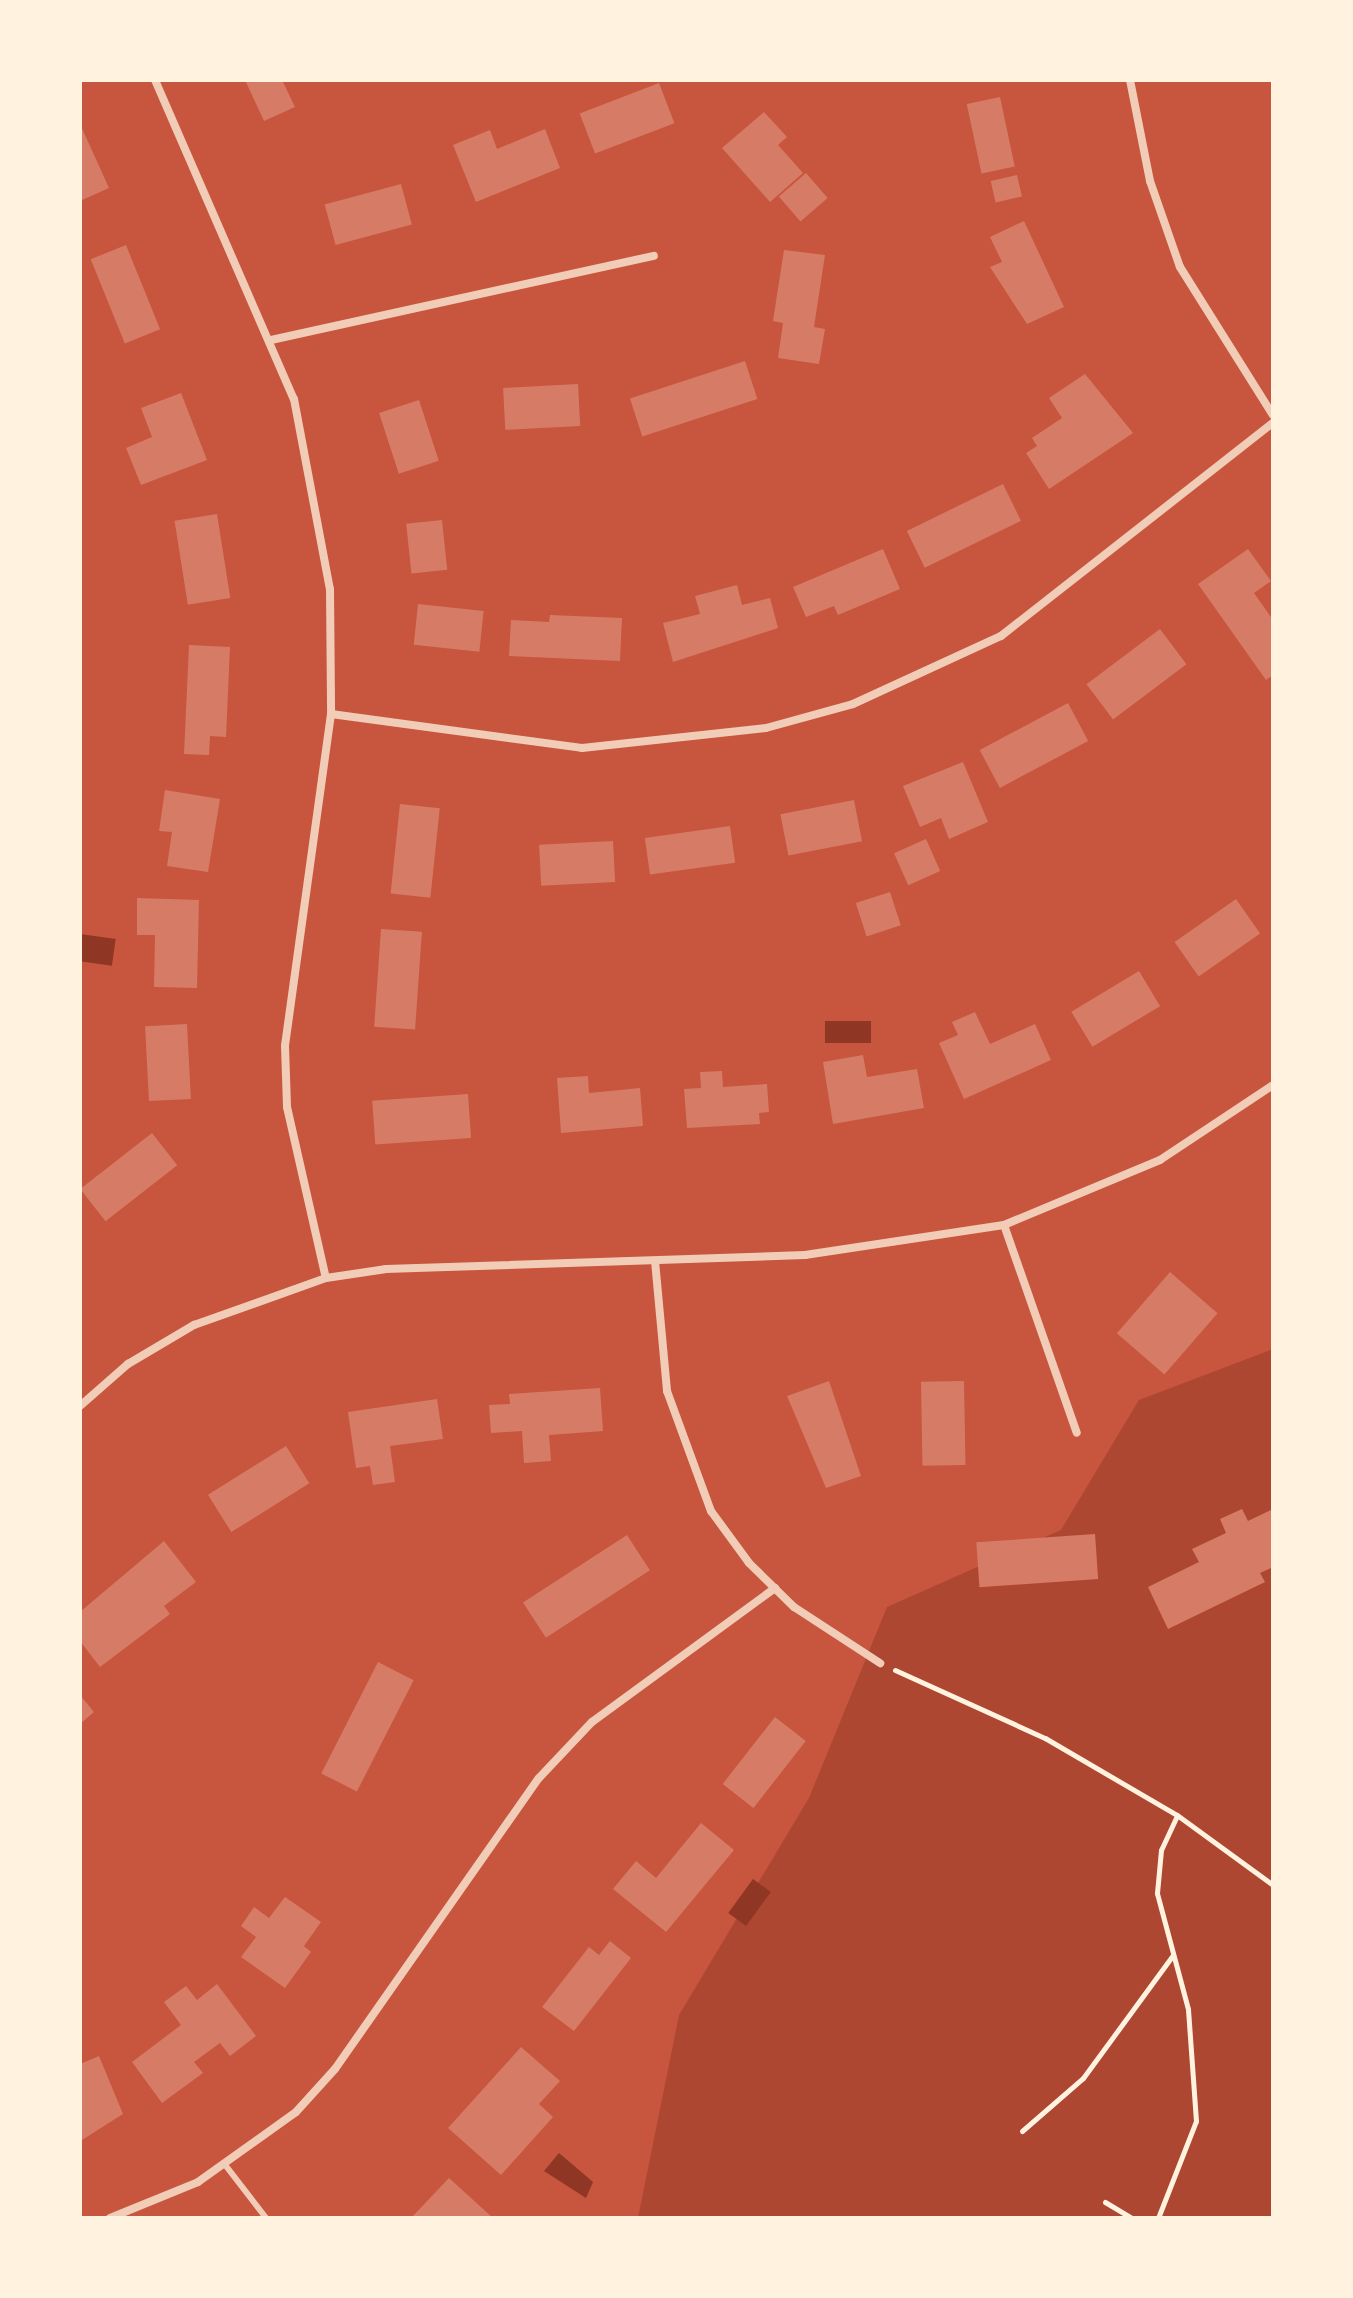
<!DOCTYPE html>
<style>
body{margin:0}
#map{position:relative;width:1353px;height:2298px;overflow:hidden;background:#c8553d;font-family:Inter,sans-serif}
div>[style]{position:absolute}
.green>*{inset:0;background:#ae4732}
.water>*{inset:0;background:#8f3625;transform-origin:0 0}
.building>*{inset:0;background:#d67c66;transform-origin:0 0}
.path>*{height:5px;margin:-2.5px;padding:0 2.5px;transform-origin:2.5px;border-radius:2.5px;background:#fff3e0}
.service>*{height:6px;margin:-3px;padding:0 3px;transform-origin:3px;border-radius:3px;background:#f1ccb7}
.minor>*{height:8px;margin:-4px;padding:0 4px;transform-origin:4px;border-radius:4px;background:#f1ccb7}
span{translate:-50% -50%;white-space:nowrap;text-align:center;line-height:1.15;-webkit-text-stroke:7px #fff3e0;paint-order:stroke}
.frame{position:absolute;inset:0;border:82px solid #fff3e0;pointer-events:none}
</style>
<div id="map">
<div class="green">
<div style="clip-path:polygon(1273px 1349px,1273px 2218px,638px 2218px,679px 2015px,809px 1798px,887px 1607px,1061px 1530px,1139px 1400px)"></div>
</div>
<div class="water">
<div style="left:80px;top:934px;width:36px;height:27px;rotate:8deg"></div>
<div style="left:871px;top:1021px;width:22px;height:46px;rotate:90deg"></div>
<div style="left:753px;top:1879px;width:22px;height:42px;rotate:36deg"></div>
<div style="clip-path:polygon(559px 2153px,593px 2182px,586px 2198px,544px 2171px)"></div>
</div>
<div class="building">
<div style="clip-path:polygon(245px 80px,282px 80px,295px 107px,264px 121px)"></div>
<div style="left:659px;top:83px;width:43px;height:85px;rotate:69deg"></div>
<div style="left:1000px;top:97px;width:71px;height:34px;rotate:78deg"></div>
<div style="clip-path:polygon(764px 112px,787px 137px,778px 145px,803px 173px,770px 202px,722px 148px)"></div>
<div style="clip-path:polygon(80px 124px,109px 188px,80px 201px)"></div>
<div style="clip-path:polygon(545px 129px,560px 168px,476px 202px,453px 145px,490px 130px,497px 149px)"></div>
<div style="left:806px;top:173px;width:33px;height:36px;rotate:49deg"></div>
<div style="left:1017px;top:175px;width:22px;height:27px;rotate:77deg"></div>
<div style="left:401px;top:184px;width:42px;height:79px;rotate:75deg"></div>
<div style="clip-path:polygon(1024px 221px,1064px 307px,1027px 324px,990px 267px,1002px 262px,990px 237px)"></div>
<div style="left:126px;top:245px;width:91px;height:38px;rotate:68deg"></div>
<div style="clip-path:polygon(784px 250px,825px 255px,814px 327px,825px 329px,819px 364px,778px 358px,783px 323px,773px 321px)"></div>
<div style="left:745px;top:361px;width:40px;height:121px;rotate:72deg"></div>
<div style="clip-path:polygon(1085px 374px,1133px 433px,1049px 489px,1026px 453px,1037px 446px,1032px 438px,1062px 418px,1049px 398px)"></div>
<div style="left:578px;top:384px;width:42px;height:75px;rotate:87deg"></div>
<div style="clip-path:polygon(181px 393px,207px 460px,141px 485px,126px 448px,152px 437px,141px 408px)"></div>
<div style="left:419px;top:400px;width:64px;height:42px;rotate:72deg"></div>
<div style="left:1003px;top:484px;width:41px;height:107px;rotate:64deg"></div>
<div style="left:217px;top:514px;width:85px;height:43px;rotate:81deg"></div>
<div style="left:442px;top:520px;width:50px;height:36px;rotate:84deg"></div>
<div style="clip-path:polygon(883px 549px,900px 589px,838px 615px,834px 606px,806px 617px,793px 587px)"></div>
<div style="clip-path:polygon(1248px 549px,1271px 581px,1254px 593px,1273px 620px,1273px 675px,1266px 680px,1198px 584px)"></div>
<div style="clip-path:polygon(737px 585px,742px 605px,770px 598px,778px 628px,673px 662px,663px 623px,700px 614px,695px 596px)"></div>
<div style="left:418px;top:604px;width:66px;height:41px;rotate:6deg"></div>
<div style="clip-path:polygon(550px 615px,622px 618px,620px 661px,509px 656px,511px 620px,549px 622px)"></div>
<div style="left:1160px;top:629px;width:44px;height:92px;rotate:53deg"></div>
<div style="clip-path:polygon(189px 645px,230px 647px,226px 737px,210px 736px,209px 755px,184px 754px)"></div>
<div style="left:1068px;top:703px;width:43px;height:100px;rotate:62deg"></div>
<div style="clip-path:polygon(963px 762px,988px 822px,949px 839px,941px 818px,920px 827px,903px 786px)"></div>
<div style="clip-path:polygon(165px 790px,220px 799px,208px 872px,167px 866px,172px 832px,159px 831px)"></div>
<div style="left:854px;top:800px;width:42px;height:75px;rotate:79deg"></div>
<div style="left:400px;top:804px;width:40px;height:90px;rotate:6deg"></div>
<div style="left:730px;top:826px;width:37px;height:86px;rotate:82deg"></div>
<div style="left:926px;top:839px;width:35px;height:35px;rotate:66deg"></div>
<div style="left:613px;top:841px;width:41px;height:74px;rotate:87deg"></div>
<div style="left:890px;top:892px;width:35px;height:36px;rotate:72deg"></div>
<div style="clip-path:polygon(137px 898px,199px 900px,197px 988px,154px 987px,155px 935px,137px 935px)"></div>
<div style="left:1236px;top:899px;width:42px;height:75px;rotate:55deg"></div>
<div style="left:381px;top:929px;width:41px;height:98px;rotate:4deg"></div>
<div style="left:1139px;top:971px;width:41px;height:79px;rotate:59deg"></div>
<div style="clip-path:polygon(975px 1012px,990px 1044px,1035px 1024px,1051px 1060px,964px 1099px,939px 1043px,958px 1035px,952px 1022px)"></div>
<div style="left:187px;top:1024px;width:75px;height:42px;rotate:87deg"></div>
<div style="clip-path:polygon(863px 1055px,867px 1077px,917px 1069px,924px 1108px,833px 1124px,823px 1062px)"></div>
<div style="clip-path:polygon(722px 1071px,723px 1087px,767px 1084px,769px 1112px,759px 1113px,760px 1124px,687px 1128px,684px 1089px,701px 1088px,700px 1072px)"></div>
<div style="clip-path:polygon(588px 1076px,589px 1093px,640px 1088px,643px 1126px,561px 1133px,557px 1078px)"></div>
<div style="left:468px;top:1094px;width:44px;height:96px;rotate:86deg"></div>
<div style="left:152px;top:1133px;width:41px;height:91px;rotate:52deg"></div>
<div style="left:1170px;top:1272px;width:63px;height:81px;rotate:41deg"></div>
<div style="clip-path:polygon(829px 1381px,861px 1476px,826px 1488px,787px 1396px)"></div>
<div style="left:964px;top:1381px;width:84px;height:43px;rotate:89deg"></div>
<div style="clip-path:polygon(600px 1388px,603px 1431px,549px 1435px,551px 1461px,524px 1463px,522px 1431px,491px 1433px,489px 1405px,510px 1404px,509px 1394px)"></div>
<div style="clip-path:polygon(437px 1399px,443px 1439px,390px 1446px,395px 1482px,373px 1485px,370px 1466px,356px 1468px,348px 1412px)"></div>
<div style="left:286px;top:1446px;width:44px;height:92px;rotate:58deg"></div>
<div style="clip-path:polygon(1242px 1509px,1248px 1521px,1273px 1509px,1273px 1567px,1260px 1573px,1265px 1582px,1168px 1629px,1148px 1587px,1199px 1562px,1192px 1549px,1226px 1533px,1220px 1519px)"></div>
<div style="left:1095px;top:1534px;width:45px;height:119px;rotate:86deg"></div>
<div style="left:627px;top:1535px;width:42px;height:124px;rotate:57deg"></div>
<div style="clip-path:polygon(164px 1541px,196px 1582px,164px 1606px,170px 1614px,100px 1667px,80px 1641px,80px 1612px)"></div>
<div style="left:378px;top:1662px;width:40px;height:125px;rotate:27deg"></div>
<div style="clip-path:polygon(80px 1695px,94px 1712px,80px 1724px)"></div>
<div style="left:775px;top:1717px;width:39px;height:85px;rotate:38deg"></div>
<div style="clip-path:polygon(701px 1823px,734px 1850px,666px 1932px,613px 1889px,636px 1861px,656px 1878px)"></div>
<div style="clip-path:polygon(285px 1897px,321px 1922px,304px 1946px,311px 1952px,285px 1988px,241px 1957px,256px 1937px,241px 1926px,254px 1907px,269px 1918px)"></div>
<div style="clip-path:polygon(610px 1941px,631px 1958px,574px 2031px,542px 2007px,589px 1947px,599px 1955px)"></div>
<div style="clip-path:polygon(217px 1984px,256px 2036px,230px 2056px,220px 2043px,194px 2062px,203px 2073px,162px 2103px,132px 2062px,181px 2025px,164px 2002px,186px 1986px,197px 2000px)"></div>
<div style="clip-path:polygon(521px 2047px,560px 2081px,539px 2104px,553px 2117px,501px 2175px,448px 2128px)"></div>
<div style="clip-path:polygon(99px 2056px,123px 2114px,82px 2140px,80px 2064px)"></div>
<div style="clip-path:polygon(449px 2178px,493px 2218px,411px 2218px)"></div>
</div>
<div class="path">
<div style="left:895px;top:1670px;width:165px;rotate:24.4deg"></div>
<div style="left:1045px;top:1738px;width:153px;rotate:30.3deg"></div>
<div style="left:1177px;top:1815px;width:119px;rotate:36.1deg"></div>
<div style="left:1022px;top:2131px;width:81px;rotate:-41deg"></div>
<div style="left:1083px;top:2078px;width:152px;rotate:-53.8deg"></div>
<div style="left:1105px;top:2202px;width:31px;rotate:31deg"></div>
<div style="left:1158px;top:2218px;width:104px;rotate:-68.6deg"></div>
<div style="left:1196px;top:2121px;width:112px;rotate:-94.1deg"></div>
<div style="left:1188px;top:2009px;width:120px;rotate:-105deg"></div>
<div style="left:1157px;top:1893px;width:43px;rotate:-84.7deg"></div>
<div style="left:1161px;top:1850px;width:38px;rotate:-65deg"></div>
</div>
<div class="service">
<div style="left:226px;top:2166px;width:66px;rotate:52.4deg"></div>
</div>
<div class="minor">
<div style="left:155px;top:80px;width:348px;rotate:66.5deg"></div>
<div style="left:294px;top:399px;width:193px;rotate:79.3deg"></div>
<div style="left:330px;top:589px;width:125px;rotate:89.5deg"></div>
<div style="left:331px;top:714px;width:335px;rotate:97.9deg"></div>
<div style="left:285px;top:1046px;width:61px;rotate:88.1deg"></div>
<div style="left:287px;top:1107px;width:175px;rotate:77.2deg"></div>
<div style="left:1130px;top:80px;width:103px;rotate:78.8deg"></div>
<div style="left:1150px;top:181px;width:91px;rotate:70.8deg"></div>
<div style="left:1180px;top:267px;width:175px;rotate:57.9deg"></div>
<div style="left:271px;top:340px;width:392px;rotate:-12.4deg"></div>
<div style="left:331px;top:714px;width:253px;rotate:7.7deg"></div>
<div style="left:582px;top:748px;width:185px;rotate:-6.2deg"></div>
<div style="left:766px;top:728px;width:90px;rotate:-15.4deg"></div>
<div style="left:853px;top:704px;width:163px;rotate:-24.7deg"></div>
<div style="left:1001px;top:636px;width:345px;rotate:-38.1deg"></div>
<div style="left:1004px;top:1225px;width:220px;rotate:70.7deg"></div>
<div style="left:655px;top:1261px;width:131px;rotate:84.7deg"></div>
<div style="left:667px;top:1391px;width:128px;rotate:69.9deg"></div>
<div style="left:711px;top:1511px;width:64px;rotate:53.8deg"></div>
<div style="left:749px;top:1563px;width:63px;rotate:44.4deg"></div>
<div style="left:794px;top:1607px;width:103px;rotate:33.1deg"></div>
<div style="left:80px;top:1406px;width:64px;rotate:-41.2deg"></div>
<div style="left:128px;top:1364px;width:77px;rotate:-30.6deg"></div>
<div style="left:194px;top:1325px;width:140px;rotate:-19.6deg"></div>
<div style="left:326px;top:1278px;width:61px;rotate:-8.5deg"></div>
<div style="left:386px;top:1269px;width:419px;rotate:-1.9deg"></div>
<div style="left:805px;top:1255px;width:201px;rotate:-8.6deg"></div>
<div style="left:1004px;top:1225px;width:169px;rotate:-22.6deg"></div>
<div style="left:1160px;top:1160px;width:136px;rotate:-33.6deg"></div>
<div style="left:110px;top:2218px;width:95px;rotate:-22.2deg"></div>
<div style="left:198px;top:2182px;width:120px;rotate:-35.5deg"></div>
<div style="left:296px;top:2112px;width:58px;rotate:-47.8deg"></div>
<div style="left:335px;top:2069px;width:355px;rotate:-55deg"></div>
<div style="left:539px;top:1778px;width:77px;rotate:-46.6deg"></div>
<div style="left:592px;top:1722px;width:227px;rotate:-36.2deg"></div>
</div>
<div class="frame"></div>
</div>
